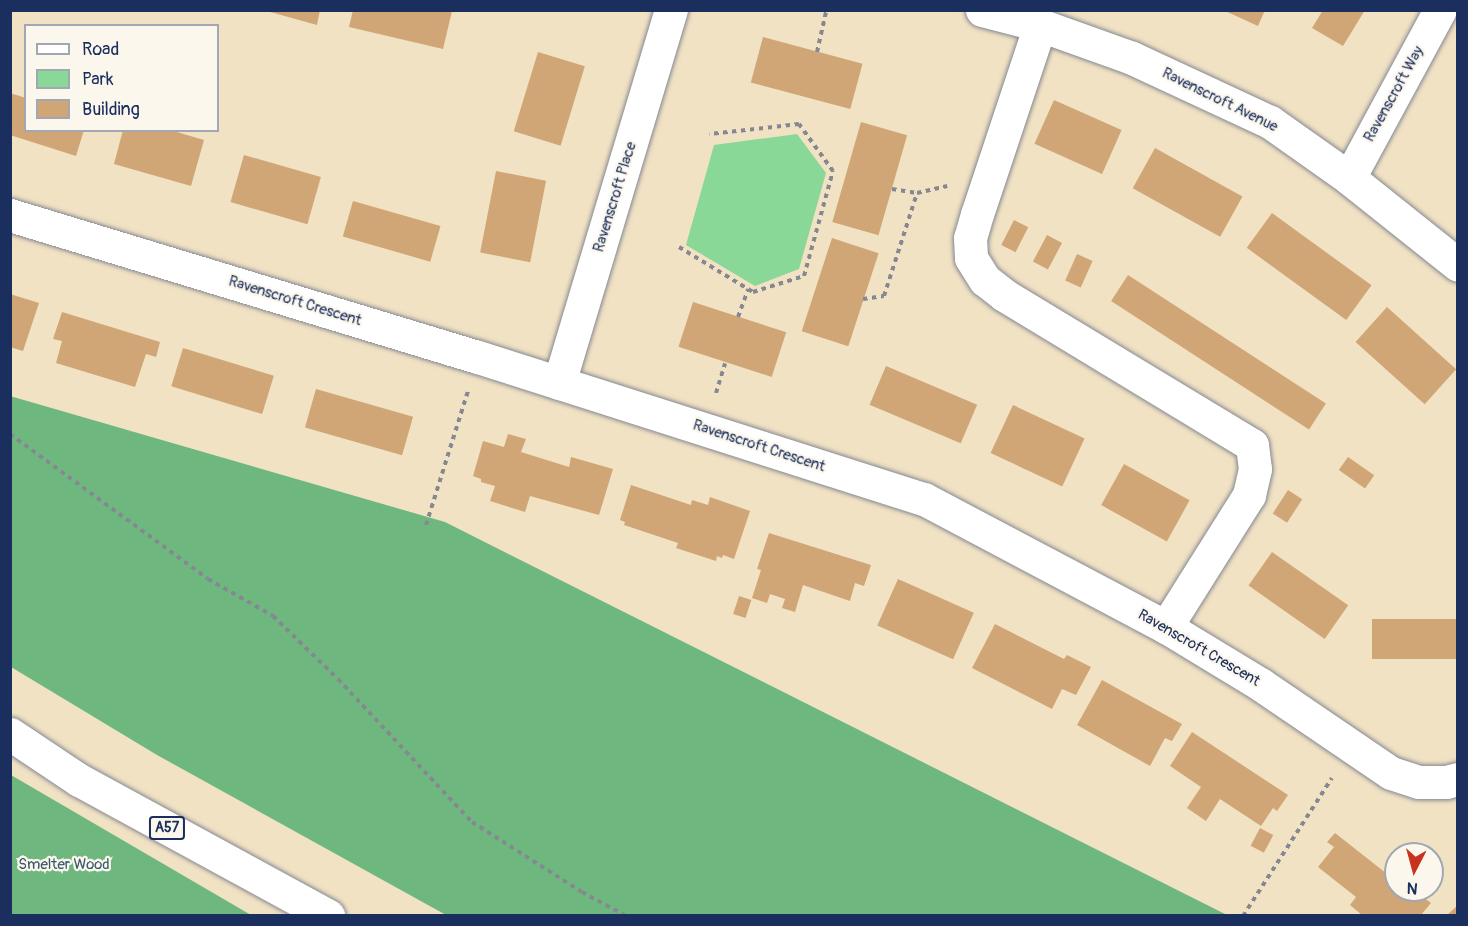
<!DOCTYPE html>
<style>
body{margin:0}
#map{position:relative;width:1468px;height:926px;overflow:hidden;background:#f1e2c4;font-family:Pangolin,sans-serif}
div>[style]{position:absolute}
.green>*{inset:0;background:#89d897}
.forest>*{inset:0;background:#6eb880}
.building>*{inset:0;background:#d0a676;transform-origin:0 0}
.path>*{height:4px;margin-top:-2px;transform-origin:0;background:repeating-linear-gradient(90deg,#868891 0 4.5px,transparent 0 9px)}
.roads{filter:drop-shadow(0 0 2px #868891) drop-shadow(0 0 2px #868891)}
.minor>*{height:33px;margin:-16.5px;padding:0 16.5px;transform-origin:16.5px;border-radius:16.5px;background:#fff}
.highway>*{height:33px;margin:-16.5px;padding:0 16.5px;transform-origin:16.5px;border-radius:16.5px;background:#fff}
span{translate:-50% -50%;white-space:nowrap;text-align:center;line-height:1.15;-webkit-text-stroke:4.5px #fbf7ec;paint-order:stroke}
.shield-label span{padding:2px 4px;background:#fbf7ec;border:2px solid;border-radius:4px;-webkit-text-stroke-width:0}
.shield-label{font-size:14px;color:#1b2f5e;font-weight:700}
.street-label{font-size:15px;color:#1b2f5e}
.park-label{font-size:15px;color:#36596c}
.frame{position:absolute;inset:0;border:12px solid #1b2f5e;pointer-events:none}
.legend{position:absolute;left:24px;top:24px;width:195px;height:108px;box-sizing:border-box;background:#fbf7ec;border:2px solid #a1a7b3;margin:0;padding:8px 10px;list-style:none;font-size:18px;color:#1b2f5e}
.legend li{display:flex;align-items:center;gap:12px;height:30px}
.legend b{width:30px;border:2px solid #a1a7b3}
.north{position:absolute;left:1384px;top:842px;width:60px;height:60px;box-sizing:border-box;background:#fbf7ec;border:2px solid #a1a7b3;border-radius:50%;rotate:186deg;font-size:16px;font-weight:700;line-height:24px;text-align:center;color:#1b2f5e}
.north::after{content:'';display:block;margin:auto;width:21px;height:27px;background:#c8321e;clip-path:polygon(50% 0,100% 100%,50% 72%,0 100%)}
</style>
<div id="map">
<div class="green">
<div style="clip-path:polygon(797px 134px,826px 173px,799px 269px,755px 286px,686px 245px,714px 145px)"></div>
</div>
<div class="forest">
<div style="clip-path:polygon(10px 396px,445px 522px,1227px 915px,446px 915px,157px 755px,11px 667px)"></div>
<div style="clip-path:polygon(11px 775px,251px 915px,11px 915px)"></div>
</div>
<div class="building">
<div style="clip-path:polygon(263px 10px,320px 10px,317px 25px)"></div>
<div style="clip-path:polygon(353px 10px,449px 10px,452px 11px,443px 49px,349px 27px)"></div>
<div style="clip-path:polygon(1223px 10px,1265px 10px,1258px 26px)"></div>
<div style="clip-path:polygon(1323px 10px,1365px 10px,1343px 46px,1312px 28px)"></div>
<div style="left:763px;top:37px;width:103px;height:47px;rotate:15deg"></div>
<div style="left:538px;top:52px;width:49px;height:83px;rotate:17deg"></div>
<div style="clip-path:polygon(10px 93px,26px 98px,26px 130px,84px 130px,76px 156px,10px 135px)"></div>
<div style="left:1054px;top:100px;width:74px;height:48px;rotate:24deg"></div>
<div style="left:861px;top:122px;width:48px;height:104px;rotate:16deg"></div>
<div style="clip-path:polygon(123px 130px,170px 130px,204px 140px,191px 186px,114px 164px)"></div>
<div style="left:1155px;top:148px;width:100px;height:46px;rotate:29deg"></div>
<div style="left:244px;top:155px;width:80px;height:49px;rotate:16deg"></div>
<div style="left:496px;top:171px;width:51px;height:83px;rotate:11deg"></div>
<div style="left:353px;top:201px;width:91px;height:37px;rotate:16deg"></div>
<div style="left:1272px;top:213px;width:123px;height:43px;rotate:36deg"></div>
<div style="left:1014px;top:220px;width:16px;height:28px;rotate:27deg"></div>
<div style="left:1047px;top:235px;width:17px;height:30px;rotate:28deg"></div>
<div style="left:832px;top:238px;width:49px;height:98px;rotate:18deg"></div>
<div style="left:1077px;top:254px;width:17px;height:29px;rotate:24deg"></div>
<div style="left:1128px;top:275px;width:236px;height:31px;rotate:33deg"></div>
<div style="clip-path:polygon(10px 294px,39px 303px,23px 351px,10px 347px)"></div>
<div style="left:693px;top:302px;width:98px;height:47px;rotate:18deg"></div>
<div style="left:1387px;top:307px;width:93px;height:47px;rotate:42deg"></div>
<div style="clip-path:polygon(62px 312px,160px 342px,156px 357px,146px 354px,135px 387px,56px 363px,62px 341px,53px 339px)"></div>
<div style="left:183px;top:348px;width:95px;height:40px;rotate:17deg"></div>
<div style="left:886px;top:366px;width:99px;height:42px;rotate:23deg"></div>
<div style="left:316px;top:389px;width:101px;height:40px;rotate:16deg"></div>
<div style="left:1013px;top:405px;width:79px;height:53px;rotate:25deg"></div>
<div style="clip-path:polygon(508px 434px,526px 439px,521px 452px,569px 467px,571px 457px,613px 469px,599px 515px,530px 496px,525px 512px,490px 501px,495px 486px,481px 482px,481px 479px,473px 476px,483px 441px,504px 447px)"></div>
<div style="left:1348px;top:457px;width:32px;height:16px;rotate:35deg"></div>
<div style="left:1124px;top:464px;width:75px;height:47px;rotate:29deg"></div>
<div style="clip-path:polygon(631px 485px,691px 505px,692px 500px,708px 505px,710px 497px,750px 511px,734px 559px,723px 555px,722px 558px,717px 556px,716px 561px,676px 548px,678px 543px,624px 525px,625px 522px,620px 520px)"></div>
<div style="left:1288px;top:490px;width:17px;height:28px;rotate:33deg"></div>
<div style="clip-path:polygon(769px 533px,871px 565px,864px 586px,855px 583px,850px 601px,803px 585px,795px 612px,782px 608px,785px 599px,770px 594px,767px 603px,752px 598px,761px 570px,757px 569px)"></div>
<div style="left:1272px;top:552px;width:93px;height:41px;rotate:35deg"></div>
<div style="left:898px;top:579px;width:83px;height:51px;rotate:24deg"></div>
<div style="left:739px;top:596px;width:13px;height:19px;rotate:18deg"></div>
<div style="left:1458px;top:619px;width:40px;height:86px;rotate:90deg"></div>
<div style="clip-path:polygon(995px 624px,1064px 659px,1067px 655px,1091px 667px,1076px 695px,1062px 689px,1052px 709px,972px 668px)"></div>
<div style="clip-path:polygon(1102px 680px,1182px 724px,1172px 741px,1165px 738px,1150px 766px,1077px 725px)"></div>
<div style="clip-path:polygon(1192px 732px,1288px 795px,1277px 811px,1273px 808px,1261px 826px,1220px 799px,1206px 821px,1187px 808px,1201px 787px,1170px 766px)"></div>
<div style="left:1260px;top:828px;width:15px;height:20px;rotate:28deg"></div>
<div style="clip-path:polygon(1335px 833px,1396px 881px,1396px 890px,1407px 890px,1415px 896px,1418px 893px,1431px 903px,1421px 915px,1362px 915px,1350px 905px,1356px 897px,1318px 867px,1334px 847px,1327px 842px)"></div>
<div style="clip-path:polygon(1458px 905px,1458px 915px,1447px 915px)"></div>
</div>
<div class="path">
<div style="left:817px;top:52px;width:41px;rotate:-77.3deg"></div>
<div style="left:892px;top:189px;width:25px;rotate:9deg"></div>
<div style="left:917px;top:193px;width:31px;rotate:-13deg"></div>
<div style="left:679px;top:247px;width:87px;rotate:31.3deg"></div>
<div style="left:753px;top:292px;width:53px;rotate:-17.4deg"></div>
<div style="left:804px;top:276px;width:109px;rotate:-74.6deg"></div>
<div style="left:833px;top:171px;width:58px;rotate:-125.9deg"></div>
<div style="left:799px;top:124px;width:90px;rotate:173.6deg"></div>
<div style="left:863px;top:299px;width:21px;rotate:-8deg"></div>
<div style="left:884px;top:296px;width:108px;rotate:-72.2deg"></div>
<div style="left:738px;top:317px;width:30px;rotate:-70deg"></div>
<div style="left:716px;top:393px;width:31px;rotate:-73deg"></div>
<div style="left:10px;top:434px;width:245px;rotate:36.2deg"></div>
<div style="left:208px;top:579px;width:75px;rotate:29.6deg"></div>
<div style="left:273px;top:616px;width:91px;rotate:44.1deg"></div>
<div style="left:338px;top:679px;width:196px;rotate:46.9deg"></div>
<div style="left:472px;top:822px;width:130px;rotate:32.5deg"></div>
<div style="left:582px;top:892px;width:50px;rotate:28.6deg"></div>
<div style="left:426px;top:525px;width:140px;rotate:-72.6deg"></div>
<div style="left:1243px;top:916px;width:164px;rotate:-57.2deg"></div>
</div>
<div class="roads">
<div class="minor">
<div style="left:982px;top:10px;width:60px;rotate:14.5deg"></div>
<div style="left:1040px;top:25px;width:98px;rotate:19.7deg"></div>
<div style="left:1132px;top:58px;width:152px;rotate:24.9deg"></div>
<div style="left:1270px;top:122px;width:97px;rotate:35.3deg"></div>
<div style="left:1349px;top:178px;width:139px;rotate:38.6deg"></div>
<div style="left:1040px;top:25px;width:199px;rotate:108.4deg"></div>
<div style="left:977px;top:214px;width:25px;rotate:106deg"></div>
<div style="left:970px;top:238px;width:20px;rotate:87deg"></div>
<div style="left:971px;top:258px;width:26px;rotate:58deg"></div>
<div style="left:985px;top:280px;width:24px;rotate:38deg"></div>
<div style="left:1004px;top:295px;width:290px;rotate:31.2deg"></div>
<div style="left:1252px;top:445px;width:24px;rotate:83deg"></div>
<div style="left:1255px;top:469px;width:27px;rotate:103deg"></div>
<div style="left:1249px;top:495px;width:156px;rotate:122.2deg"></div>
<div style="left:1349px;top:178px;width:191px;rotate:-61.6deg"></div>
<div style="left:10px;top:215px;width:489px;rotate:16.9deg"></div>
<div style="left:478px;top:357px;width:468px;rotate:17.7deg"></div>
<div style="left:924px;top:499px;width:274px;rotate:27.9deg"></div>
<div style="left:1166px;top:627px;width:110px;rotate:31.2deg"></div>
<div style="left:1260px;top:684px;width:158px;rotate:34.2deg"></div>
<div style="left:1391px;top:773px;width:29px;rotate:18deg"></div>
<div style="left:1419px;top:782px;width:27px"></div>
<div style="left:1446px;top:782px;width:12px;rotate:-14deg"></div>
<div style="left:559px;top:383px;width:389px;rotate:-73.3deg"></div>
</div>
<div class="highway">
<div style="left:10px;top:734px;width:83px;rotate:33.7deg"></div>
<div style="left:79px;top:780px;width:284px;rotate:28.6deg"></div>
</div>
</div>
<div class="shield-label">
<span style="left:167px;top:828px">A57</span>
</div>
<div class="street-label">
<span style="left:1394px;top:94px;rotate:-61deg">Ravenscroft Way</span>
<span style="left:1220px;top:100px;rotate:26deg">Ravenscroft Avenue</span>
<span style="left:615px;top:197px;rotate:-73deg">Ravenscroft Place</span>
<span style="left:295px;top:301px;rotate:17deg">Ravenscroft Crescent</span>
<span style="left:759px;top:446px;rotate:18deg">Ravenscroft Crescent</span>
<span style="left:1199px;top:648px;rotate:30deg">Ravenscroft Crescent</span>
</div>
<div class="park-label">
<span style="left:64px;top:865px">Smelter Wood</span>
</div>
<div class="frame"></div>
<ul class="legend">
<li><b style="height:8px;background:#fff"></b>Road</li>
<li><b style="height:16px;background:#89d897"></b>Park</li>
<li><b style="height:16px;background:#d0a676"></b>Building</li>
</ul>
<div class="north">N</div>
</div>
